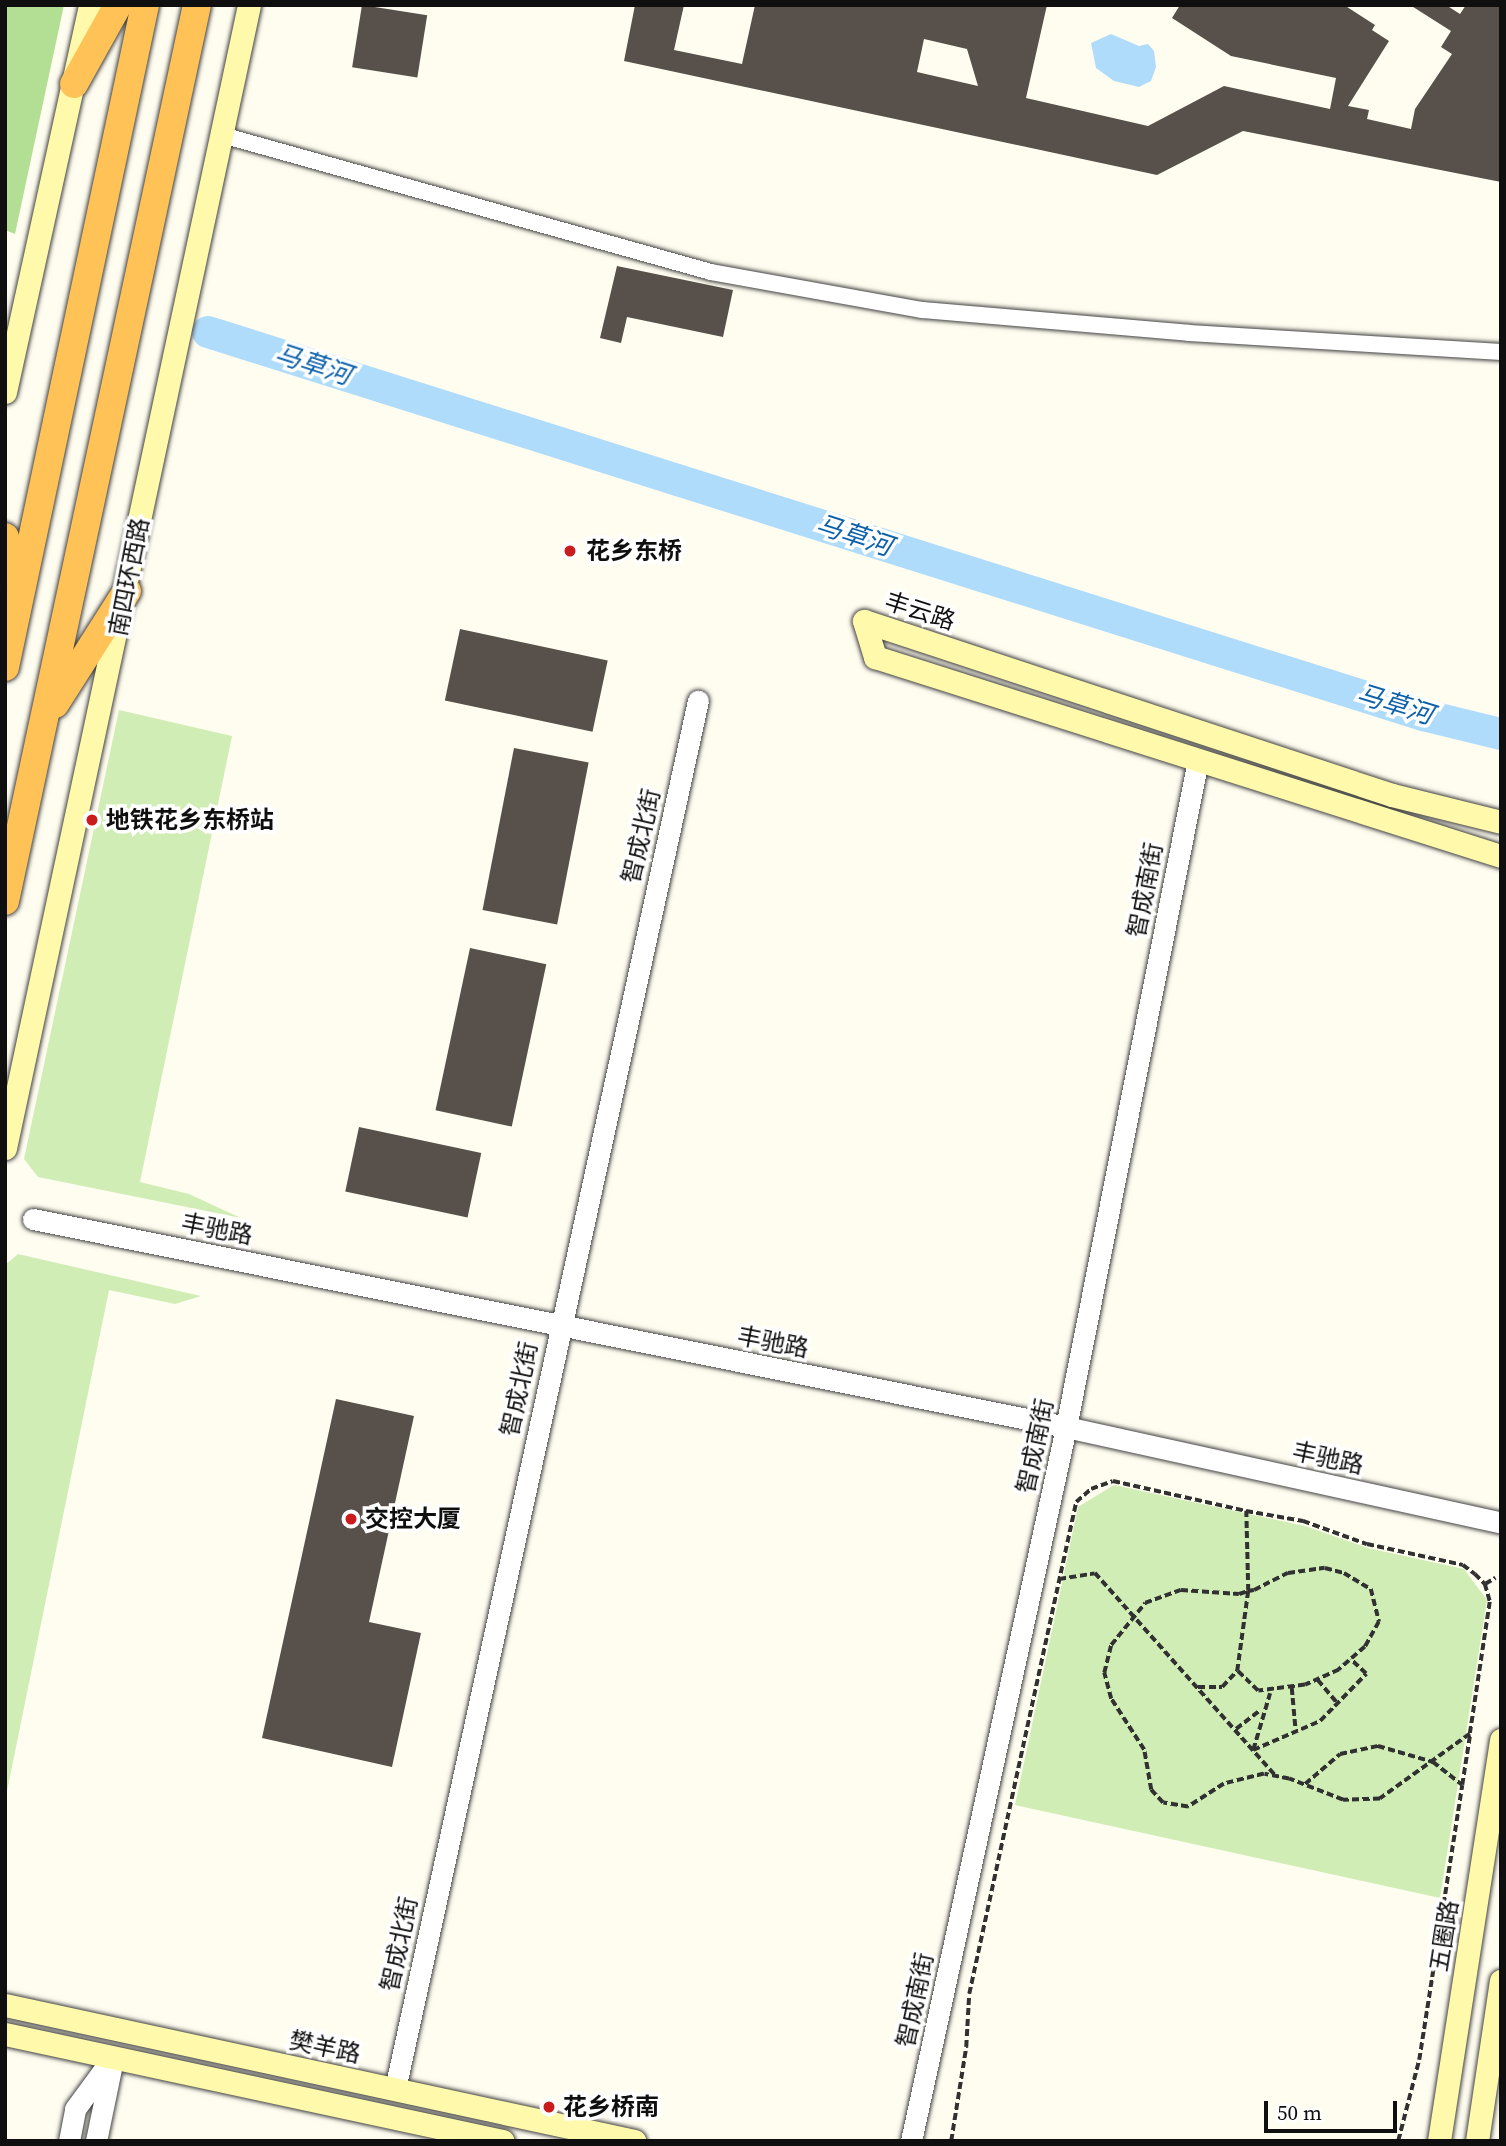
<!DOCTYPE html>
<meta charset="utf-8">
<style>
body{margin:0}
#map{position:relative;width:1506px;height:2146px;overflow:hidden;background:#fffdf0;font-family:"Source Serif 4","Noto Sans SC",serif}
div>[style]{position:absolute}
.green>*{inset:0;background:#d1edb6}
.forest>*{inset:0;background:#b3df94}
.water>*{inset:0;background:#b0dcfb}
.river>*{height:32px;margin:-16px;padding:0 16px;transform-origin:16px;border-radius:16px;background:#b0dcfb}
.building>*{inset:0;background:#58504a;transform-origin:0 0}
.path>*{height:3.5px;margin-top:-1.75px;transform-origin:0;background:repeating-linear-gradient(90deg,#313131 0 7px,transparent 0 10.5px)}
.roads{filter:drop-shadow(0 0 2px #424242) drop-shadow(0 0 2px #424242)}
.minor>*{height:16px;margin:-8px;padding:0 8px;transform-origin:8px;border-radius:8px;background:#fff}
.tertiary>*{height:21px;margin:-10.5px;padding:0 10.5px;transform-origin:10.5px;border-radius:10.5px;background:#fff}
.secondary>*{height:23px;margin:-11.5px;padding:0 11.5px;transform-origin:11.5px;border-radius:11.5px;background:#fff9ab}
.trunk>*{height:28px;margin:-14px;padding:0 14px;transform-origin:14px;border-radius:14px;background:#ffc257}
.dots>*{width:19px;height:19px;translate:-50% -50%;box-sizing:border-box;border:4px solid #fff;border-radius:50%}
span{translate:-50% -50%;white-space:nowrap;text-align:center;line-height:1.15;-webkit-text-stroke:7px #fff;paint-order:stroke}
.poi-label{font-size:24px;color:#0f0f0f;font-weight:700}
.left{translate:0 -50%;text-align:left}
.street-label{font-size:24px;color:#0f0f0f}
.water-label{font-size:26px;color:#0d61ab;font-style:italic}
.frame{position:absolute;inset:0;border:7px solid #0f0f0f;pointer-events:none}
.scale{position:absolute;left:1264px;top:2101px;width:133px;height:32px;box-sizing:border-box;border:4px solid #0f0f0f;border-top:0;padding-left:9px;font-size:21px;line-height:24px;white-space:nowrap;color:#0f0f0f;-webkit-text-stroke:5px #fff;paint-order:stroke}
</style>
<div id="map">
<div class="green">
<div style="clip-path:polygon(119px 710px,232px 736px,140px 1182px,189px 1194px,241px 1218px,38px 1177px,24px 1159px)"></div>
<div style="clip-path:polygon(18px 1254px,201px 1296px,175px 1304px,109px 1290px,5px 1801px,5px 1265px)"></div>
<div style="clip-path:polygon(1114px 1485px,1305px 1526px,1368px 1548px,1464px 1569px,1487px 1600px,1440px 1898px,1015px 1805px,1078px 1507px)"></div>
</div>
<div class="forest">
<div style="clip-path:polygon(7px 5px,64px 5px,15px 234px,5px 230px)"></div>
</div>
<div class="water">
<div style="clip-path:polygon(1111px 34px,1139px 46px,1148px 44px,1154px 51px,1156px 67px,1151px 81px,1139px 87px,1114px 81px,1096px 68px,1091px 43px)"></div>
</div>
<div class="river">
<div style="left:208px;top:332px;width:1274px;rotate:17.5deg"></div>
<div style="left:1423px;top:715px;width:80px;rotate:13.7deg"></div>
</div>
<div class="building">
<div style="left:362px;top:5px;width:66px;height:63px;rotate:9deg"></div>
<div style="clip-path:polygon(evenodd,635px 5px,684px 5px,674px 50px,742px 64px,755px 5px,1047px 5px,1026px 98px,1148px 126px,1224px 86px,1330px 109px,1336px 78px,1231px 56px,1172px 18px,1180px 5px,1344px 5px,1375px 25px,1372px 30px,1389px 41px,1348px 106px,1369px 110px,1367px 119px,1411px 129px,1415px 109px,1452px 54px,1441px 47px,1451px 31px,1410px 5px,1446px 5px,1460px 14px,1466px 5px,1501px 5px,1501px 182px,1243px 131px,1157px 175px,624px 61px,635px 5px,924px 39px,967px 49px,978px 86px,917px 72px,924px 39px)"></div>
<div style="clip-path:polygon(617px 266px,733px 290px,723px 337px,627px 317px,621px 343px,600px 338px)"></div>
<div style="left:460px;top:629px;width:151px;height:73px;rotate:12deg"></div>
<div style="left:514px;top:748px;width:76px;height:165px;rotate:11deg"></div>
<div style="left:470px;top:948px;width:78px;height:166px;rotate:12deg"></div>
<div style="left:359px;top:1127px;width:125px;height:66px;rotate:12deg"></div>
<div style="clip-path:polygon(336px 1399px,414px 1416px,369px 1622px,421px 1633px,392px 1767px,262px 1738px)"></div>
</div>
<div class="path">
<div style="left:1059px;top:1579px;width:36px;rotate:-9deg"></div>
<div style="left:1095px;top:1573px;width:272px;rotate:48.3deg"></div>
<div style="left:1485px;top:1584px;width:12px;rotate:-31deg"></div>
<div style="left:1248px;top:1591px;width:80px;rotate:-91.4deg"></div>
<div style="left:1246px;top:1511px;width:58px;rotate:10deg"></div>
<div style="left:1303px;top:1521px;width:68px;rotate:19.8deg"></div>
<div style="left:1367px;top:1544px;width:98px;rotate:12.3deg"></div>
<div style="left:1463px;top:1565px;width:15px;rotate:37deg"></div>
<div style="left:1475px;top:1574px;width:14px;rotate:45deg"></div>
<div style="left:1485px;top:1584px;width:19px;rotate:74deg"></div>
<div style="left:1490px;top:1602px;width:134px;rotate:98.6deg"></div>
<div style="left:1470px;top:1734px;width:111px;rotate:144.2deg"></div>
<div style="left:1380px;top:1799px;width:37px;rotate:178deg"></div>
<div style="left:1343px;top:1800px;width:58px;rotate:-158.7deg"></div>
<div style="left:1289px;top:1779px;width:25px;rotate:-169deg"></div>
<div style="left:1264px;top:1774px;width:41px;rotate:166deg"></div>
<div style="left:1224px;top:1784px;width:43px;rotate:147.4deg"></div>
<div style="left:1188px;top:1807px;width:25px;rotate:-171deg"></div>
<div style="left:1163px;top:1803px;width:18px;rotate:-133deg"></div>
<div style="left:1151px;top:1790px;width:41px;rotate:-99.9deg"></div>
<div style="left:1144px;top:1750px;width:61px;rotate:-122.9deg"></div>
<div style="left:1111px;top:1699px;width:27px;rotate:-105deg"></div>
<div style="left:1104px;top:1673px;width:29px;rotate:-76deg"></div>
<div style="left:1111px;top:1645px;width:54px;rotate:-51deg"></div>
<div style="left:1145px;top:1603px;width:38px;rotate:-20deg"></div>
<div style="left:1181px;top:1590px;width:58px;rotate:3.9deg"></div>
<div style="left:1239px;top:1594px;width:9px;rotate:-18deg"></div>
<div style="left:1248px;top:1591px;width:6px;rotate:-9deg"></div>
<div style="left:1254px;top:1590px;width:38px;rotate:-27deg"></div>
<div style="left:1288px;top:1573px;width:37px;rotate:-8deg"></div>
<div style="left:1325px;top:1568px;width:20px;rotate:15deg"></div>
<div style="left:1344px;top:1573px;width:31px;rotate:31deg"></div>
<div style="left:1371px;top:1589px;width:34px;rotate:76deg"></div>
<div style="left:1379px;top:1622px;width:29px;rotate:119deg"></div>
<div style="left:1365px;top:1647px;width:35px;rotate:139deg"></div>
<div style="left:1339px;top:1670px;width:37px;rotate:156deg"></div>
<div style="left:1305px;top:1685px;width:47px;rotate:172.7deg"></div>
<div style="left:1258px;top:1691px;width:29px;rotate:-136deg"></div>
<div style="left:1237px;top:1671px;width:81px;rotate:-82.2deg"></div>
<div style="left:1318px;top:1680px;width:31px;rotate:50deg"></div>
<div style="left:1198px;top:1687px;width:24px"></div>
<div style="left:1222px;top:1687px;width:22px;rotate:-47deg"></div>
<div style="left:1292px;top:1688px;width:44px;rotate:84.8deg"></div>
<div style="left:1236px;top:1729px;width:31px;rotate:-38deg"></div>
<div style="left:1253px;top:1750px;width:73px;rotate:-23.4deg"></div>
<div style="left:1320px;top:1721px;width:66px;rotate:-45.6deg"></div>
<div style="left:1366px;top:1674px;width:21px;rotate:-137deg"></div>
<div style="left:1253px;top:1750px;width:59px;rotate:-73.4deg"></div>
<div style="left:1305px;top:1784px;width:46px;rotate:-40.6deg"></div>
<div style="left:1340px;top:1754px;width:39px;rotate:-12deg"></div>
<div style="left:1378px;top:1746px;width:57px;rotate:16.2deg"></div>
<div style="left:1433px;top:1762px;width:37px;rotate:38deg"></div>
<div style="left:1462px;top:1785px;width:52px;rotate:-81.1deg"></div>
<div style="left:951px;top:2141px;width:95px;rotate:-80.9deg"></div>
<div style="left:966px;top:2047px;width:53px;rotate:-86.8deg"></div>
<div style="left:969px;top:1994px;width:504px;rotate:-77.73deg"></div>
<div style="left:1076px;top:1502px;width:20px;rotate:-41deg"></div>
<div style="left:1091px;top:1489px;width:23px;rotate:-20deg"></div>
<div style="left:1113px;top:1481px;width:136px;rotate:12.7deg"></div>
<div style="left:1398px;top:2141px;width:84px;rotate:-75.5deg"></div>
<div style="left:1419px;top:2060px;width:278px;rotate:-81.1deg"></div>
</div>
<div class="roads">
<div class="minor">
<div style="left:222px;top:135px;width:508px;rotate:15.65deg"></div>
<div style="left:711px;top:272px;width:214px;rotate:10.2deg"></div>
<div style="left:922px;top:310px;width:268px;rotate:4.9deg"></div>
<div style="left:1189px;top:333px;width:313px;rotate:3.5deg"></div>
</div>
<div class="tertiary">
<div style="left:33px;top:1219px;width:1054px;rotate:11.38deg"></div>
<div style="left:1066px;top:1427px;width:445px;rotate:12.4deg"></div>
<div style="left:395px;top:2089px;width:1421px;rotate:-77.69deg"></div>
<div style="left:69px;top:2141px;width:33px;rotate:-79deg"></div>
<div style="left:75px;top:2109px;width:64px;rotate:-53.8deg"></div>
<div style="left:96px;top:2141px;width:79px;rotate:-78.3deg"></div>
<div style="left:911px;top:2141px;width:731px;rotate:-77.75deg"></div>
<div style="left:1066px;top:1427px;width:680px;rotate:-78.81deg"></div>
</div>
<div class="secondary">
<div style="left:5px;top:392px;width:396px;rotate:-77.6deg"></div>
<div style="left:864px;top:621px;width:38px;rotate:73deg"></div>
<div style="left:875px;top:657px;width:657px;rotate:17.64deg"></div>
<div style="left:864px;top:621px;width:556px;rotate:18.24deg"></div>
<div style="left:1392px;top:795px;width:112px;rotate:13.9deg"></div>
<div style="left:5px;top:1148px;width:1169px;rotate:-77.95deg"></div>
<div style="left:5px;top:2005px;width:644px;rotate:12.2deg"></div>
<div style="left:5px;top:2034px;width:509px;rotate:12.13deg"></div>
<div style="left:1439px;top:2141px;width:406px;rotate:-81.2deg"></div>
<div style="left:1477px;top:2141px;width:162px;rotate:-81.5deg"></div>
</div>
<div class="trunk">
<div style="left:74px;top:84px;width:90px;rotate:-60.9deg"></div>
<div style="left:5px;top:537px;width:60px;rotate:84.3deg"></div>
<div style="left:5px;top:667px;width:677px;rotate:-78.06deg"></div>
<div style="left:55px;top:704px;width:134px;rotate:-57.5deg"></div>
<div style="left:5px;top:901px;width:916px;rotate:-77.91deg"></div>
</div>
</div>
<div class="dots">
<div style="left:570px;top:551px;background:#ca1b1d"></div>
<div style="left:92px;top:820px;background:#ca1b1d"></div>
<div style="left:351px;top:1519px;background:#ca1b1d"></div>
<div style="left:549px;top:2107px;background:#ca1b1d"></div>
</div>
<div class="poi-label">
<span class="left" style="left:586px;top:551px">花乡东桥</span>
<span class="left" style="left:106px;top:820px">地铁花乡东桥站</span>
<span class="left" style="left:365px;top:1519px">交控大厦</span>
<span class="left" style="left:563px;top:2107px">花乡桥南</span>
</div>
<div class="street-label">
<span style="left:129px;top:577px;rotate:-79deg">南四环西路</span>
<span style="left:920px;top:611px;rotate:18deg">丰云路</span>
<span style="left:641px;top:836px;rotate:-77deg">智成北街</span>
<span style="left:1145px;top:890px;rotate:-79deg">智成南街</span>
<span style="left:217px;top:1229px;rotate:11deg">丰驰路</span>
<span style="left:773px;top:1342px;rotate:11deg">丰驰路</span>
<span style="left:519px;top:1389px;rotate:-78deg">智成北街</span>
<span style="left:1035px;top:1446px;rotate:-78deg">智成南街</span>
<span style="left:1328px;top:1458px;rotate:12deg">丰驰路</span>
<span style="left:1444px;top:1936px;rotate:-81deg">五圈路</span>
<span style="left:399px;top:1944px;rotate:-78deg">智成北街</span>
<span style="left:915px;top:2000px;rotate:-78deg">智成南街</span>
<span style="left:325px;top:2047px;rotate:12deg">樊羊路</span>
</div>
<div class="water-label">
<span style="left:313px;top:365px;rotate:18deg">马草河</span>
<span style="left:854px;top:536px;rotate:18deg">马草河</span>
<span style="left:1395px;top:705px;rotate:17deg">马草河</span>
</div>
<div class="frame"></div>
<div class="scale">50 m</div>
</div>
